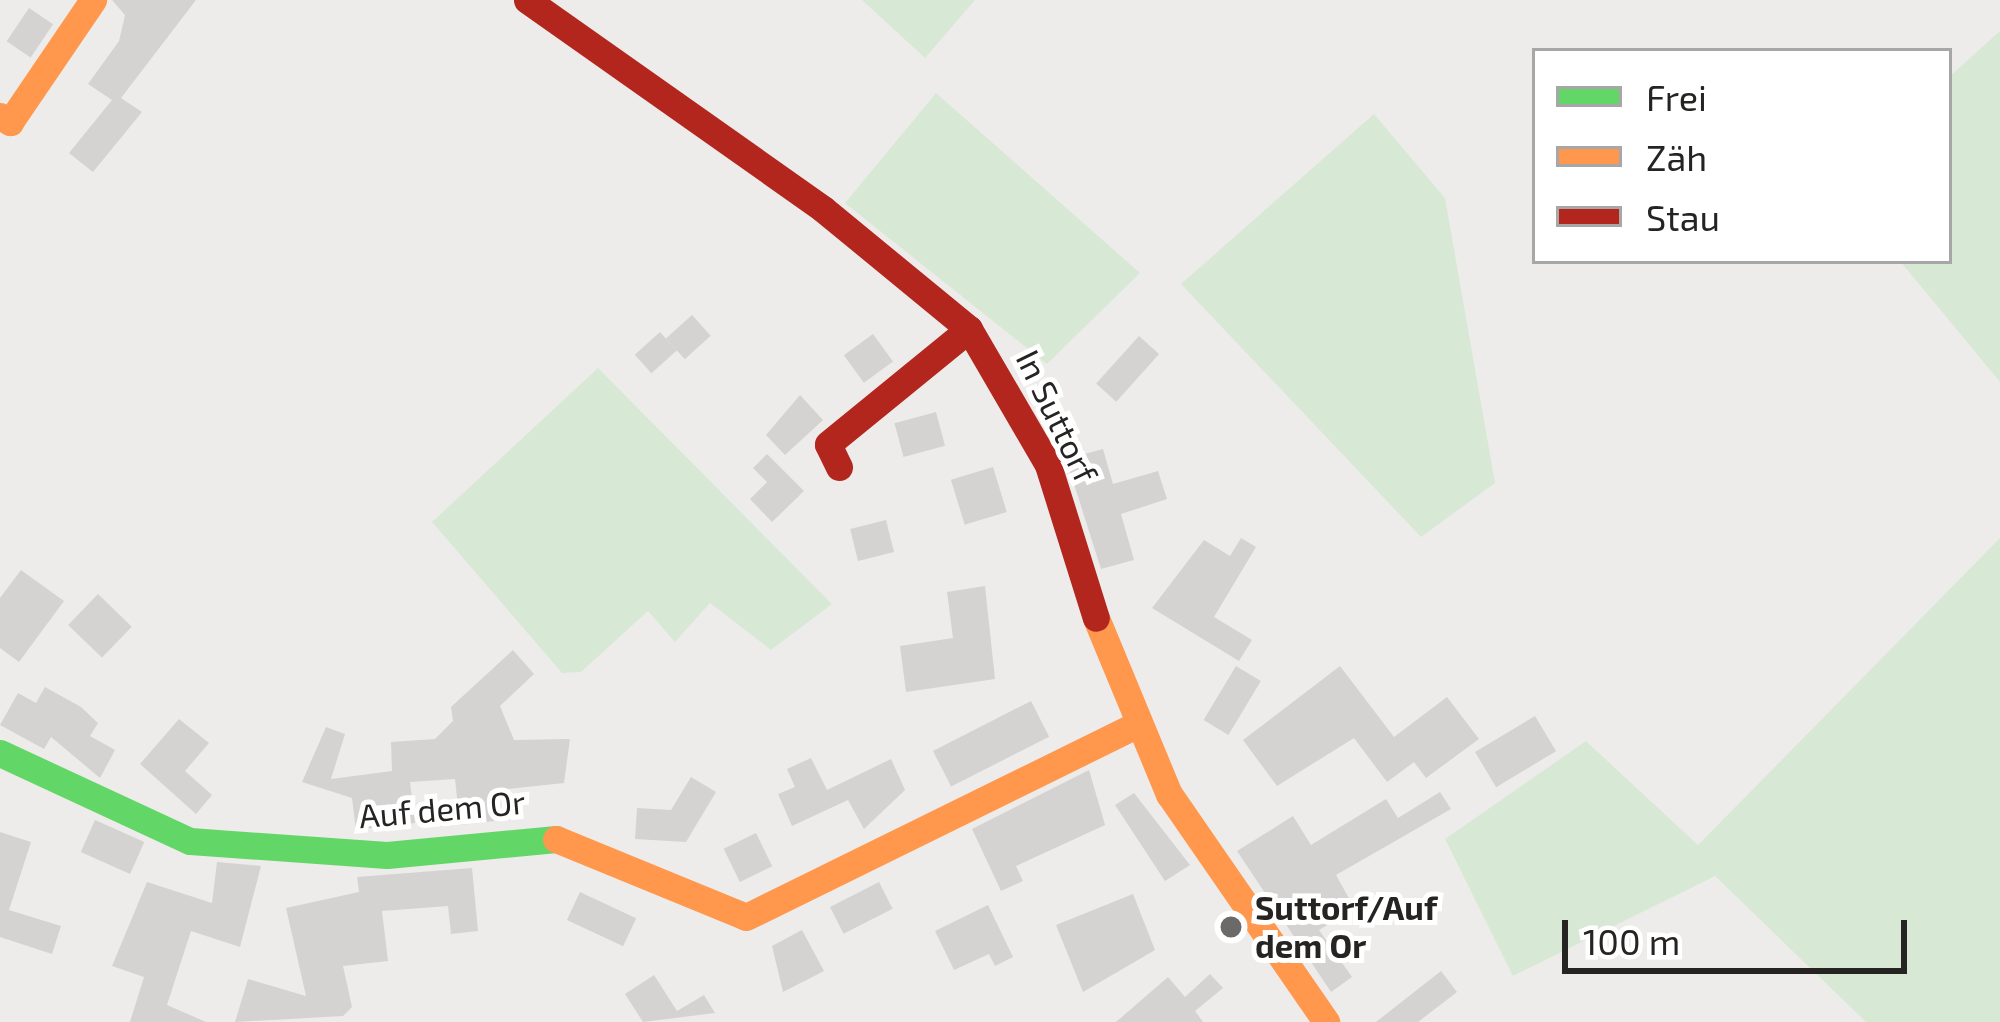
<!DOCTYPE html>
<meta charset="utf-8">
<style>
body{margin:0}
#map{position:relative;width:2000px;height:1022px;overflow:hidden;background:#edecea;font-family:"Exo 2",sans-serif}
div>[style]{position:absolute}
.green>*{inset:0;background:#d7e9d5}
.building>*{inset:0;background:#d4d3d2;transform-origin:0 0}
.fast>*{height:27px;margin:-13.5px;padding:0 13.5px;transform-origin:13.5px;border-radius:13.5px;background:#63d668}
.slow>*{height:27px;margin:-13.5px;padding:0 13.5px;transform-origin:13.5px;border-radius:13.5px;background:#ff974d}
.jam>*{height:27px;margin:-13.5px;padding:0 13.5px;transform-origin:13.5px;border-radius:13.5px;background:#b3261e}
.dots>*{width:33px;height:33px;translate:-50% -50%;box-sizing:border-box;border:6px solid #fff;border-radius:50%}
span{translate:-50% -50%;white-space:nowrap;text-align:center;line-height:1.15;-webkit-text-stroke:10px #fff;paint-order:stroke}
.street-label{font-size:33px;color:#252423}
.poi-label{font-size:33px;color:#252423;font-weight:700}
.left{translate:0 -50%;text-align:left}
.legend{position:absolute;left:1532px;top:48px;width:420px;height:216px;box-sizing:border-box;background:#fff;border:3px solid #a8a7a7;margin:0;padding:15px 21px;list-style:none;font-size:36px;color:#252423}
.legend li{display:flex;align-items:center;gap:24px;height:60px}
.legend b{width:60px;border:3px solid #a8a7a7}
.scale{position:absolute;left:1562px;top:920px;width:345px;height:54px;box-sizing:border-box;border:6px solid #252423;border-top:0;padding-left:15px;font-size:36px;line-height:42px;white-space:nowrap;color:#252423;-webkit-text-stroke:9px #fff;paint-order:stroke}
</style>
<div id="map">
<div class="green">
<div style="clip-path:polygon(862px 0,975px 0,925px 58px)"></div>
<div style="clip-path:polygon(2000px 31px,2000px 382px,1900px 261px,1949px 261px,1949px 77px)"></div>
<div style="clip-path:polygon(936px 93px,1140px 273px,1047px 364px,845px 203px)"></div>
<div style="clip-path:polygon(1374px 114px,1445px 198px,1495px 483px,1421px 537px,1181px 284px)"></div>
<div style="clip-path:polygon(598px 368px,832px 604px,771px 650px,710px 603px,675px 642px,648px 611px,581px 672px,562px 673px,432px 522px)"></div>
<div style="clip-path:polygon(2000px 538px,2000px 1022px,1866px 1022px,1715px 876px,1513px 976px,1445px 839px,1586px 741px,1698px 845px)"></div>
</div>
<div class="building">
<div style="clip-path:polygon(112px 0,196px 0,121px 98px,142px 112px,93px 172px,69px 153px,112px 100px,88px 84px,119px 41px,125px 15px)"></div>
<div style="left:29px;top:8px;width:29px;height:40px;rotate:34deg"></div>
<div style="left:692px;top:315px;width:28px;height:35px;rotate:48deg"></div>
<div style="left:660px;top:332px;width:25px;height:34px;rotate:48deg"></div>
<div style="left:873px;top:334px;width:34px;height:36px;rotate:54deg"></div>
<div style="left:1139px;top:336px;width:27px;height:64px;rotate:42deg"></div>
<div style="clip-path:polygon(800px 395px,823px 420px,785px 455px,766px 435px)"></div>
<div style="left:936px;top:412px;width:35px;height:43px;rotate:75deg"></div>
<div style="clip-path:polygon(1103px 449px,1113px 484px,1158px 471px,1167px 499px,1121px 514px,1134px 560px,1101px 569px,1066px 459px)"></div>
<div style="clip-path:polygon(767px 454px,804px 491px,772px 522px,750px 499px,767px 482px,753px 468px)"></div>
<div style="left:993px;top:467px;width:47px;height:44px;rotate:73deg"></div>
<div style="left:886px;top:520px;width:33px;height:37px;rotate:76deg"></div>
<div style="clip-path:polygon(1241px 538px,1256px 547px,1214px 617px,1252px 640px,1239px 661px,1152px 608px,1204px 540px,1230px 556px)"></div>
<div style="clip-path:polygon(21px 570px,64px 601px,19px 662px,0 648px,0 598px)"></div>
<div style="clip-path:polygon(985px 586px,995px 679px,906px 692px,900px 646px,953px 638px,947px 592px)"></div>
<div style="left:98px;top:594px;width:47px;height:43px;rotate:44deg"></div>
<div style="clip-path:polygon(513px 650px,534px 674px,500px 706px,514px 740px,570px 739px,564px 783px,490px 791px,494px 821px,460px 825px,455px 779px,410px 782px,415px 823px,356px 830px,352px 798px,302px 782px,326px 727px,345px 734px,331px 779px,392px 771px,391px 742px,435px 739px,453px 721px,451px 707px)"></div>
<div style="left:1236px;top:666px;width:29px;height:63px;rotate:31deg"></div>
<div style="clip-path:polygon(1340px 666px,1394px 737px,1447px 697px,1479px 739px,1426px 778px,1414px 762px,1387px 782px,1354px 738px,1277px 786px,1243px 740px)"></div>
<div style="clip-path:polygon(45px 687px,81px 707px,98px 723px,90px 736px,115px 750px,100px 778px,51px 737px,44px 749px,0 725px,18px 693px,36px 703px)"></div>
<div style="left:1031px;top:701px;width:40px;height:110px;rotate:63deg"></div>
<div style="left:1535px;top:716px;width:41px;height:70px;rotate:59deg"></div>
<div style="clip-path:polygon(179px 719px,209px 743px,185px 771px,212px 795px,196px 814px,140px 764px)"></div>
<div style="clip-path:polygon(811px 758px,827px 790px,891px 759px,905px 790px,864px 829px,848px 800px,792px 826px,778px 794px,795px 787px,787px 769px)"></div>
<div style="clip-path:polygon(1089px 770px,1105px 825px,1016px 866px,1023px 881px,1001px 891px,972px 829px)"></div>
<div style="clip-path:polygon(691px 777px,716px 792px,686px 842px,635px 839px,637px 808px,671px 810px)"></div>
<div style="clip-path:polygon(1440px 792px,1451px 809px,1336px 875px,1355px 909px,1319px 930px,1352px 977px,1331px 992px,1237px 851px,1293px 816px,1311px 845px,1386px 799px,1398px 818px)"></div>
<div style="clip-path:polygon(1134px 793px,1190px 865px,1165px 881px,1115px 805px)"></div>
<div style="left:95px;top:820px;width:54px;height:35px;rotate:24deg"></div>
<div style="clip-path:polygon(0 832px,31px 842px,9px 910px,61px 926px,52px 954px,0 937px)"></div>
<div style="left:756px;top:833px;width:37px;height:36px;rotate:64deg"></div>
<div style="clip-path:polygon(217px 862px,261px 866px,240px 947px,191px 931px,167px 1005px,206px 1022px,130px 1022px,144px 977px,112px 966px,147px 882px,212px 903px)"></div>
<div style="clip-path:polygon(472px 868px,478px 931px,451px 934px,448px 906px,382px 911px,388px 961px,343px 966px,352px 1007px,343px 1016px,235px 1022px,248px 979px,306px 996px,286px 908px,359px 892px,357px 877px)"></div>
<div style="left:879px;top:882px;width:30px;height:55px;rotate:63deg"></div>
<div style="left:580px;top:892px;width:62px;height:31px;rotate:25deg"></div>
<div style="clip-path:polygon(1133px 894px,1155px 950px,1083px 992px,1056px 925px)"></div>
<div style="clip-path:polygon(988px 905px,1013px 957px,995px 966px,989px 954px,954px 970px,935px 931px)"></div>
<div style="clip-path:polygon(802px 930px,824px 971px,783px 992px,772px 946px)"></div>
<div style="clip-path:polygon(1441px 971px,1457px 992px,1418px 1022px,1376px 1022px)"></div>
<div style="clip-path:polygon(1210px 974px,1223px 988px,1195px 1011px,1203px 1022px,1116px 1022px,1168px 977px,1185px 997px)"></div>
<div style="clip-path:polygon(654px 975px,677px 1011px,704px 995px,715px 1013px,643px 1022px,625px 994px)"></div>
</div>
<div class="fast">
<div style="left:0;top:753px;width:209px;rotate:24.9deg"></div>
<div style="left:190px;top:841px;width:197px;rotate:4.1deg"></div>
<div style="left:387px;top:855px;width:170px;rotate:-5.4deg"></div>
</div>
<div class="slow">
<div style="left:0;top:116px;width:12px;rotate:31deg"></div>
<div style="left:10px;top:122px;width:148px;rotate:-55.8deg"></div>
<div style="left:1096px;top:618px;width:191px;rotate:67.5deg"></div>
<div style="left:1169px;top:794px;width:277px;rotate:55.4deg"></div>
<div style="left:556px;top:839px;width:205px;rotate:22.3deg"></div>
<div style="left:746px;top:917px;width:435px;rotate:-26.2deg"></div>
</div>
<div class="jam">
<div style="left:527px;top:0;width:362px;rotate:35.2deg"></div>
<div style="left:823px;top:209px;width:189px;rotate:39.4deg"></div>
<div style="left:969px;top:329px;width:157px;rotate:59.8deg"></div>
<div style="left:1048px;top:465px;width:160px;rotate:72.6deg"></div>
<div style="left:839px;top:467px;width:25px;rotate:-116deg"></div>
<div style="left:828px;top:444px;width:182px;rotate:-39.2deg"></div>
</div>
<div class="dots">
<div style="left:1231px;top:927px;background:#6b6a69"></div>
</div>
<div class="street-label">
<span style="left:1057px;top:416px;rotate:64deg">In Suttorf</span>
<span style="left:442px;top:809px;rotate:-5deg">Auf dem Or</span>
</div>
<div class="poi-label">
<span class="left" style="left:1255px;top:927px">Suttorf/Auf<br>dem Or</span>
</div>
<ul class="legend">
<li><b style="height:15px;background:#63d668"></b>Frei</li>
<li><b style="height:15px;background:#ff974d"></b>Zäh</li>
<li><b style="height:15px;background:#b3261e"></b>Stau</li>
</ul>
<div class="scale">100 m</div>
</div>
